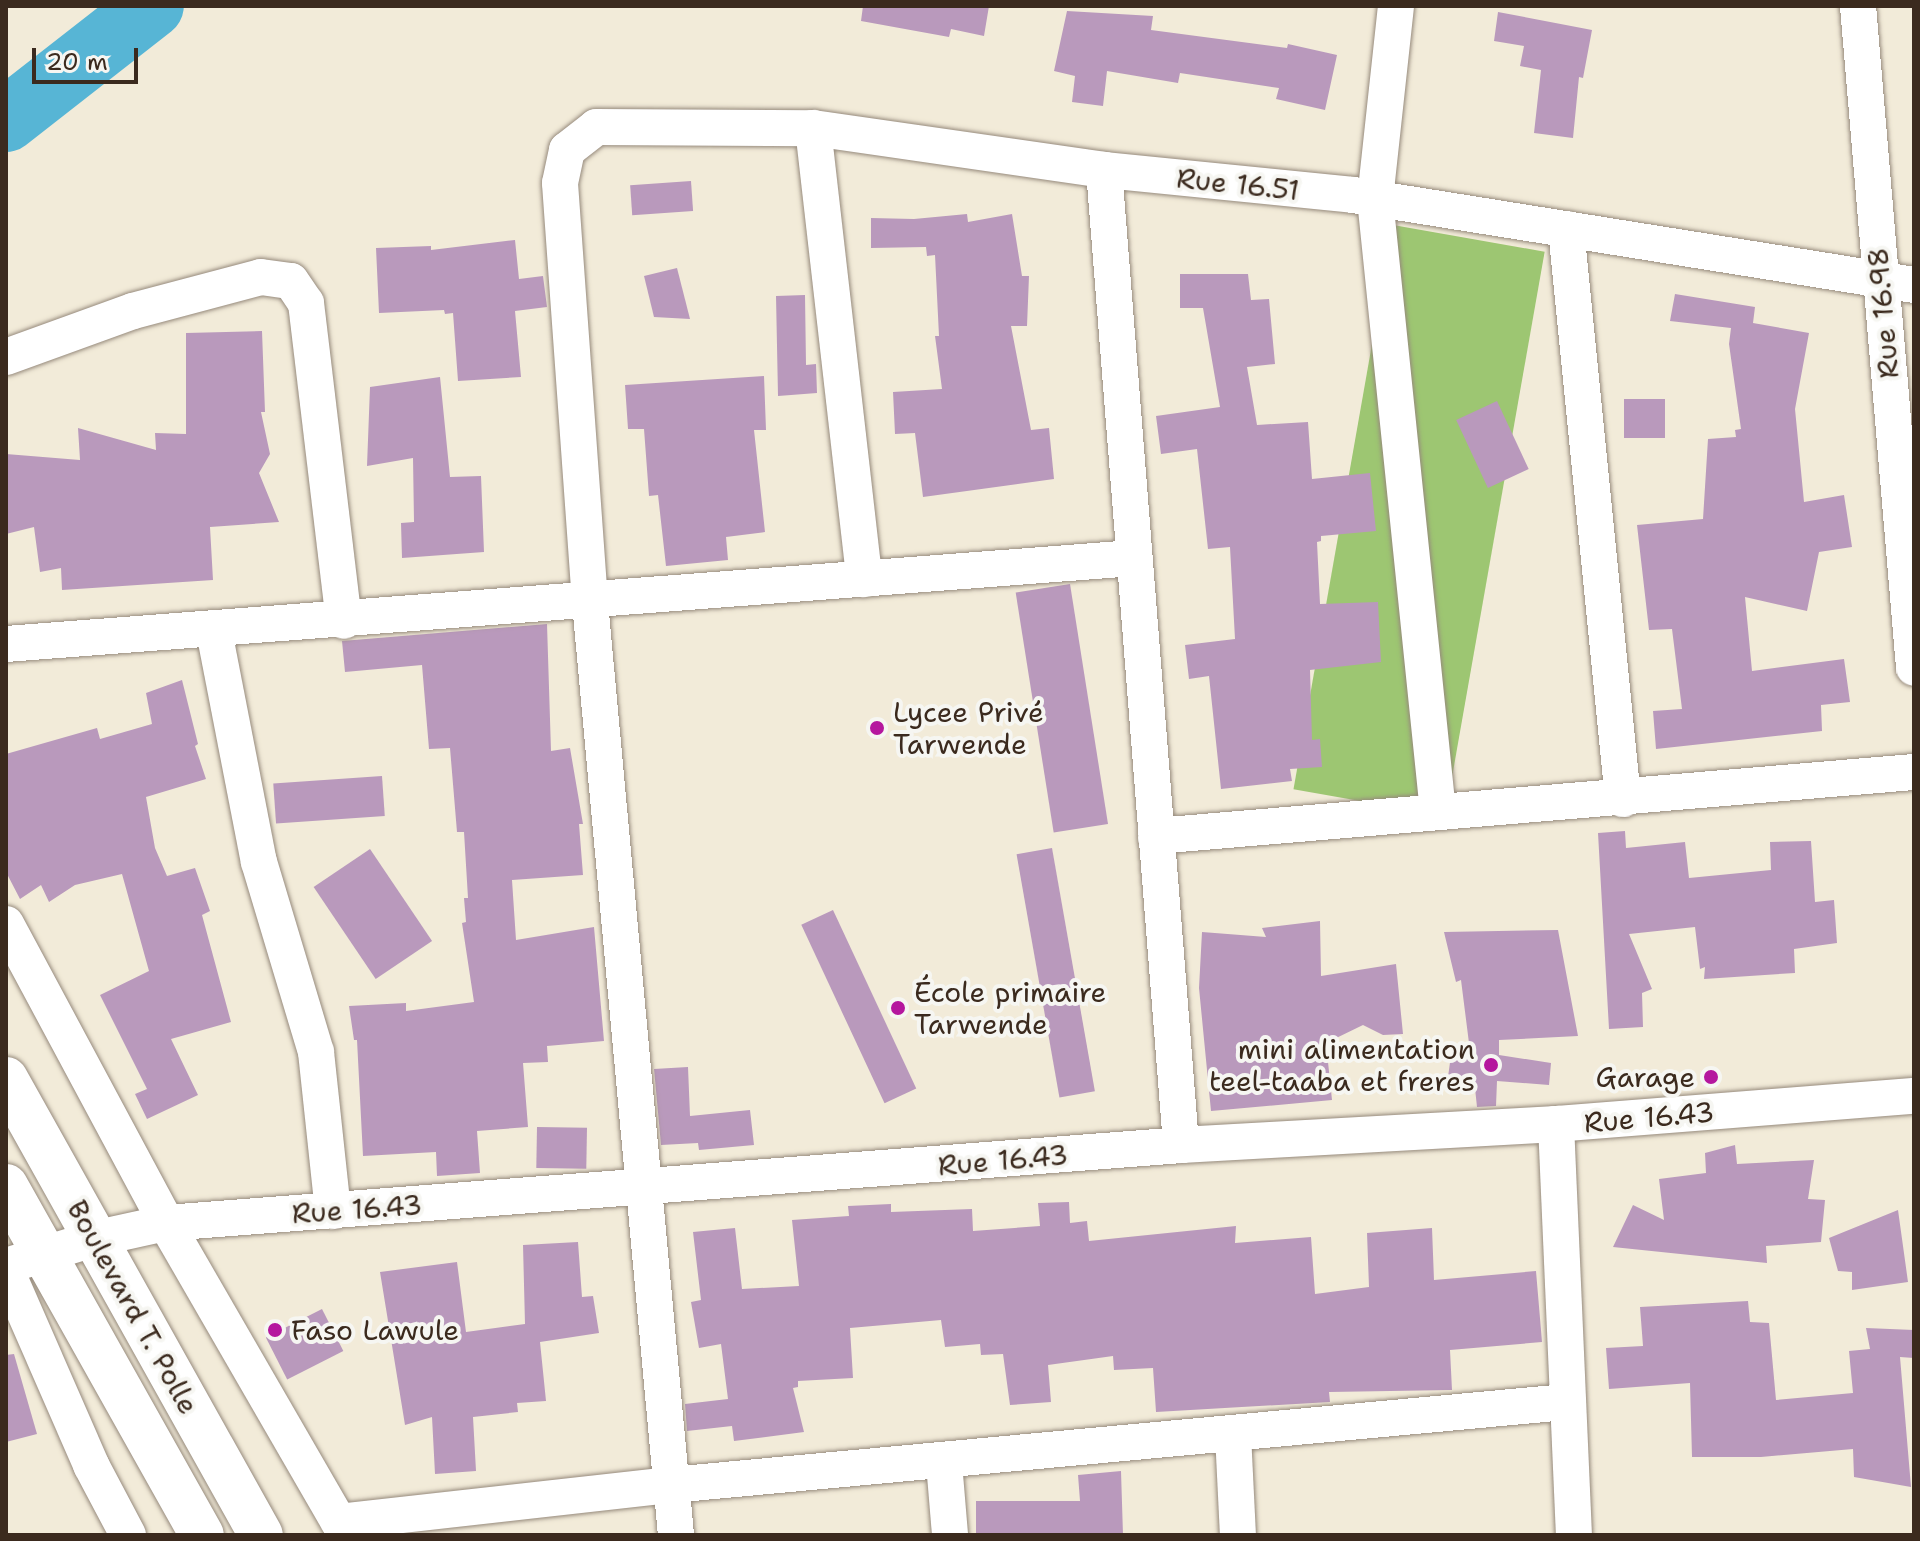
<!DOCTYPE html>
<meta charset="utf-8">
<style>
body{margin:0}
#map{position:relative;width:1920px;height:1541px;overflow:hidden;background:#f2ebd9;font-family:"Shantell Sans",sans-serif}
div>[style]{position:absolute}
.green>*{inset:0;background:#9dc672;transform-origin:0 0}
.river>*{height:64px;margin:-32px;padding:0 32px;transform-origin:32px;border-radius:32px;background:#57b5d5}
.building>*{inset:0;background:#b999bc;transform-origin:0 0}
.roads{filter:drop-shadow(0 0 2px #968a7c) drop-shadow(0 0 2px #968a7c)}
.minor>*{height:36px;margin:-18px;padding:0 18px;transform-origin:18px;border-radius:18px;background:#fff}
.trunk>*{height:44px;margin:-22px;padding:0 22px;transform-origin:22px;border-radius:22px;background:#fff}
.dots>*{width:22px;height:22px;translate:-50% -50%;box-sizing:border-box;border:4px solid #f6f6f2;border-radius:50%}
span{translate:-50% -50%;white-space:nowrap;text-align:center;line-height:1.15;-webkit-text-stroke:8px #f6f6f2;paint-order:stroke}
.street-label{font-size:28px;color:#3b2a1e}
.poi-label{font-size:28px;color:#3b2a1e}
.left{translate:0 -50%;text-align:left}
.right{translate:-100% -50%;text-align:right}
.frame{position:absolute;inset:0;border:8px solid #3b2a1e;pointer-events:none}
.scale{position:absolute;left:32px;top:48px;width:106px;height:36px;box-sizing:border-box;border:4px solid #3b2a1e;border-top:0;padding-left:10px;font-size:24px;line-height:28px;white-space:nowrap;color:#3b2a1e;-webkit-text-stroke:6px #f6f6f2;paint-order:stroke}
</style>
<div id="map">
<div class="green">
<div style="left:1393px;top:225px;width:154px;height:573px;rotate:10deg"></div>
</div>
<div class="river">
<div style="left:6px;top:120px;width:185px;rotate:-38deg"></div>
</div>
<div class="building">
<div style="clip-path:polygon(863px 6px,989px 6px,984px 36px,951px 29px,949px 37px,861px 21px)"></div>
<div style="clip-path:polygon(1067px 11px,1153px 16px,1151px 30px,1287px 48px,1288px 44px,1337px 55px,1325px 110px,1276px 99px,1279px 88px,1180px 73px,1178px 83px,1107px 71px,1103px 106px,1072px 102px,1075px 76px,1054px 71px)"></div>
<div style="clip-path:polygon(1498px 12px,1592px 30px,1583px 78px,1579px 77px,1573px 138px,1534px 133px,1541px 70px,1520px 66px,1524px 46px,1494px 41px)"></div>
<div style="left:691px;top:181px;width:30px;height:61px;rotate:86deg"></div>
<div style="clip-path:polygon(967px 214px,968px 222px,1012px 214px,1022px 276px,1029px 276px,1027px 326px,1011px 326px,1031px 430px,1049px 428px,1054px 479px,923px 497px,915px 433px,895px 434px,893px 392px,942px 389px,935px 336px,939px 336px,935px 255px,927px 256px,926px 247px,871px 248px,871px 218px,914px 219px)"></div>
<div style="clip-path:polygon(515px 240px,519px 279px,543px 276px,547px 307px,515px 311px,521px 377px,458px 381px,453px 313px,445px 314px,444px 310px,379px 313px,376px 248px,431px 246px,431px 250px)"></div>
<div style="clip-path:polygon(677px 268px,690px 319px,654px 317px,644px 276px)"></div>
<div style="clip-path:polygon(1180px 274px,1248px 274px,1251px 300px,1269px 299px,1275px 364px,1247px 367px,1257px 425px,1308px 422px,1312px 479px,1370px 473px,1376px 531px,1321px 536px,1321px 541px,1317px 542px,1320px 604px,1378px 602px,1381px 662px,1310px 670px,1312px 740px,1320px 739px,1322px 767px,1290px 769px,1292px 781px,1221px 789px,1209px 676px,1189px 679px,1185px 645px,1235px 639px,1230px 547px,1208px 549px,1197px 449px,1161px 454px,1156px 416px,1220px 407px,1203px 308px,1180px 308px)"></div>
<div style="clip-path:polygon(1675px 294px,1755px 307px,1753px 323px,1809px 333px,1795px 409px,1804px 502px,1844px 495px,1852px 547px,1819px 552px,1807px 611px,1745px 597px,1752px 671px,1844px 659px,1850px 702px,1821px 705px,1822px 731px,1656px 749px,1653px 711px,1682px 709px,1672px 629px,1649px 630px,1637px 525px,1703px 519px,1708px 439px,1736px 437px,1735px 430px,1741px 429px,1729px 344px,1731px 328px,1670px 321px)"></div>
<div style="clip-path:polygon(805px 295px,806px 365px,816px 364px,817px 393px,778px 396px,776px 296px)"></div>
<div style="clip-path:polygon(262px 331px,265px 412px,261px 412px,270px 454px,259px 473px,279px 522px,210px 527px,213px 580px,62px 590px,61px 568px,40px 572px,34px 527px,6px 534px,6px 454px,80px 460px,78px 428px,156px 450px,155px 433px,186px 434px,186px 333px)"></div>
<div style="clip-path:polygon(764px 376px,766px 430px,754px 430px,765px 532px,726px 537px,728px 560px,666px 566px,658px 495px,649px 496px,644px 429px,628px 429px,625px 385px)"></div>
<div style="clip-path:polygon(440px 377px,450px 477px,481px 476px,484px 552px,402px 558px,401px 523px,414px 522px,413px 458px,367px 466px,370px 387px)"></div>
<div style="left:1624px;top:399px;width:41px;height:39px"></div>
<div style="left:1497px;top:401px;width:75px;height:45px;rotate:65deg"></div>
<div style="left:1070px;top:584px;width:243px;height:55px;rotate:81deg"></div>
<div style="clip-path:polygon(547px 624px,551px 751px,570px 748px,583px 824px,579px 824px,583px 875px,512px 880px,516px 940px,594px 927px,604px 1041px,547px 1046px,548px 1062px,523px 1063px,528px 1127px,477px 1131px,480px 1173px,437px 1176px,436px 1152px,363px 1156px,357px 1040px,354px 1040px,349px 1006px,406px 1003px,406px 1011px,474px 1002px,462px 923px,466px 922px,464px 898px,468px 898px,464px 832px,457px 832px,450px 748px,429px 749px,422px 665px,345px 672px,342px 641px)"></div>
<div style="clip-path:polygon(182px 680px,198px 744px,195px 746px,206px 779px,146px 797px,155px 848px,167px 876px,195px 868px,210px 911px,202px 915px,231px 1022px,171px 1039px,198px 1095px,147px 1119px,135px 1094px,147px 1089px,100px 995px,149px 971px,122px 874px,75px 885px,49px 902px,41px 885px,20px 899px,6px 872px,6px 754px,97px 728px,100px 739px,152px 724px,146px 693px)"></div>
<div style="left:382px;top:776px;width:40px;height:109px;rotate:86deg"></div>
<div style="clip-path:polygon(1625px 831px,1626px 848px,1685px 842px,1689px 878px,1771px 870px,1770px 842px,1811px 841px,1815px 902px,1834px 900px,1837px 943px,1794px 949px,1795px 973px,1704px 979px,1705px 967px,1700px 969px,1695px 927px,1629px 934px,1652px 989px,1642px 993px,1643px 1027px,1609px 1029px,1598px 833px)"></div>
<div style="left:1052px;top:848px;width:247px;height:36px;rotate:80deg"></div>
<div style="left:370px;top:849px;width:111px;height:68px;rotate:56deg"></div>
<div style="left:833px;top:910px;width:197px;height:35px;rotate:65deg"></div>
<div style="clip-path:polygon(1320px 921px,1321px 976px,1396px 964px,1403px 1034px,1383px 1035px,1363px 1025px,1326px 1043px,1332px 1100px,1211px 1111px,1199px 988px,1202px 932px,1266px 937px,1262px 928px)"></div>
<div style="clip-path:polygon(1558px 930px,1578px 1036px,1499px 1040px,1499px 1055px,1551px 1063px,1549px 1085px,1497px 1081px,1496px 1106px,1477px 1107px,1474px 1079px,1448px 1077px,1452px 1048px,1470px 1051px,1461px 980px,1456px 982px,1444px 932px)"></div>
<div style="clip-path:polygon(688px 1067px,690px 1116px,750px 1110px,754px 1145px,699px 1150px,698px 1143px,661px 1145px,654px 1069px)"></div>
<div style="left:537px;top:1127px;width:50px;height:41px;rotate:1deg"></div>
<div style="clip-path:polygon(1735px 1145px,1737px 1164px,1814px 1160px,1808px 1199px,1825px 1200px,1821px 1242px,1766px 1246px,1767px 1263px,1613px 1247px,1633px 1205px,1664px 1220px,1659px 1179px,1706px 1173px,1705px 1153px)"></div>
<div style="clip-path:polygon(1069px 1202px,1070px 1223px,1087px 1221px,1089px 1241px,1236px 1226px,1235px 1243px,1311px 1237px,1315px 1294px,1369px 1287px,1367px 1233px,1432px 1228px,1434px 1280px,1536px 1271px,1542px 1342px,1450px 1350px,1452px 1390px,1329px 1392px,1330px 1402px,1156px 1412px,1153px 1368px,1114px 1370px,1113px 1356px,1048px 1365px,1051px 1402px,1010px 1405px,1003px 1354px,981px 1355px,980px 1344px,945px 1347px,941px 1320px,850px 1328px,853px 1378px,798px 1381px,798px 1387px,793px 1388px,804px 1432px,734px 1441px,732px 1426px,687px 1431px,685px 1404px,728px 1399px,721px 1344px,699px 1348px,691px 1302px,701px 1300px,693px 1232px,735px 1228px,742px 1289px,799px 1286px,792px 1220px,849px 1216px,848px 1206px,891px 1204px,891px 1212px,972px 1209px,973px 1231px,1040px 1226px,1038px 1203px)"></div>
<div style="clip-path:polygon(1898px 1210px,1908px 1282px,1852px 1290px,1852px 1272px,1838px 1271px,1829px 1238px)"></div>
<div style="clip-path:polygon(578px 1242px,582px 1297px,593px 1296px,599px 1333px,540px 1342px,546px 1401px,517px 1403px,518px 1412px,473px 1417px,476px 1471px,435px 1474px,432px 1417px,405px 1425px,380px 1272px,457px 1262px,466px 1332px,525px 1324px,523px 1245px)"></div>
<div style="clip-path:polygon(1748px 1301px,1750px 1322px,1769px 1323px,1776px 1400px,1853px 1393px,1849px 1351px,1870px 1349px,1866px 1328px,1914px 1330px,1914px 1358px,1900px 1357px,1911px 1487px,1854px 1477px,1853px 1449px,1761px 1457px,1692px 1457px,1690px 1383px,1609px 1389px,1606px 1348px,1643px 1346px,1640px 1307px)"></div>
<div style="left:322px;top:1309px;width:47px;height:63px;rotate:63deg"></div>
<div style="clip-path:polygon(14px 1354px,37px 1434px,6px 1442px,6px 1355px)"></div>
<div style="clip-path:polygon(1121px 1471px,1123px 1535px,976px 1535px,976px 1501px,1080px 1501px,1078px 1475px)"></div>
</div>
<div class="roads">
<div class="minor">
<div style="left:1396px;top:6px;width:194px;rotate:96.2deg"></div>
<div style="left:1375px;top:199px;width:616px;rotate:84.13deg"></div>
<div style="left:1858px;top:6px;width:664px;rotate:85.16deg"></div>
<div style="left:813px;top:128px;width:454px;rotate:83.5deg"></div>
<div style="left:1104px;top:170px;width:978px;rotate:85.48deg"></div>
<div style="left:1566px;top:229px;width:573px;rotate:84.29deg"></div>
<div style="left:6px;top:357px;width:135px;rotate:-19.9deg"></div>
<div style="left:133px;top:311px;width:132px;rotate:-14.9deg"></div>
<div style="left:261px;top:277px;width:30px;rotate:8deg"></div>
<div style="left:291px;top:281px;width:27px;rotate:56deg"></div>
<div style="left:306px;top:303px;width:320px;rotate:83.2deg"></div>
<div style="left:214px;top:631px;width:235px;rotate:79deg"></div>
<div style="left:259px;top:862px;width:198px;rotate:73.3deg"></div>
<div style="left:316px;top:1052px;width:160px;rotate:83.9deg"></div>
<div style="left:6px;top:644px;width:1131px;rotate:-4.36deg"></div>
<div style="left:1156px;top:836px;width:761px;rotate:-4.83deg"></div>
<div style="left:6px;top:924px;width:339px;rotate:61.8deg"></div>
<div style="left:166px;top:1223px;width:360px;rotate:60deg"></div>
<div style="left:1556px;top:1124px;width:411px;rotate:87.5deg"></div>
<div style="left:6px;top:1266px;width:91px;rotate:-17.2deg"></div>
<div style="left:93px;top:1239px;width:75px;rotate:-12.4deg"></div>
<div style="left:166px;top:1223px;width:1018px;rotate:-4.39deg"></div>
<div style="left:1181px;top:1145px;width:376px;rotate:-3.2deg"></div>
<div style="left:1556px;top:1124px;width:359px;rotate:-4.5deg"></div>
<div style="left:6px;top:1270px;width:213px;rotate:66.4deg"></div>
<div style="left:91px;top:1465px;width:79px;rotate:62.1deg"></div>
<div style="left:1233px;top:1434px;width:101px;rotate:87.2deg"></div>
<div style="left:944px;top:1463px;width:72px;rotate:85.2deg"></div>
<div style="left:339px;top:1522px;width:334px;rotate:-6.4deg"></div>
<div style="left:671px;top:1485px;width:899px;rotate:-5.3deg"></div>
<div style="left:676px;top:1535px;width:937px;rotate:-95.27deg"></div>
<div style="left:590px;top:602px;width:420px;rotate:-94.1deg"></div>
<div style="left:560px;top:183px;width:34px;rotate:-78deg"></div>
<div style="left:567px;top:150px;width:37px;rotate:-38deg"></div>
<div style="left:596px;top:127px;width:217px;rotate:0.3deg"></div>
<div style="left:813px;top:128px;width:294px;rotate:8.2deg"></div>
<div style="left:1104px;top:170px;width:250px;rotate:5.7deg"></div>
<div style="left:1353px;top:195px;width:568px;rotate:9.11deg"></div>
</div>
<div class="trunk">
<div style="left:6px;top:1079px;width:522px;rotate:60.79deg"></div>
<div style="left:6px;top:1186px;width:400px;rotate:60.7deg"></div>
</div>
</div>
<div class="dots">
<div style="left:877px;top:728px;background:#b5179e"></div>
<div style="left:898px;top:1008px;background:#b5179e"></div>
<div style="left:1491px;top:1065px;background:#b5179e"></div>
<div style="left:1711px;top:1077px;background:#b5179e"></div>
<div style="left:275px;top:1330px;background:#b5179e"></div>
</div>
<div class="street-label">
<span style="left:1238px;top:184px;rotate:6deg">Rue 16.51</span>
<span style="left:1883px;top:313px;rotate:-95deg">Rue 16.98</span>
<span style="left:1649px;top:1117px;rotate:-5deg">Rue 16.43</span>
<span style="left:1003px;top:1160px;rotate:-5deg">Rue 16.43</span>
<span style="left:357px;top:1209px;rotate:-4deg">Rue 16.43</span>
<span style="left:133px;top:1307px;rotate:61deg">Boulevard T. Polle</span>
</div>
<div class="poi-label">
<span class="left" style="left:893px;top:728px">Lycee Privé<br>Tarwende</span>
<span class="left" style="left:914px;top:1008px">École primaire<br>Tarwende</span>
<span class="right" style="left:1475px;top:1065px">mini alimentation<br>teel-taaba et freres</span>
<span class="right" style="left:1695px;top:1077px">Garage</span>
<span class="left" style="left:291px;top:1330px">Faso Lawule</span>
</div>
<div class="frame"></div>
<div class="scale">20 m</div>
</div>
